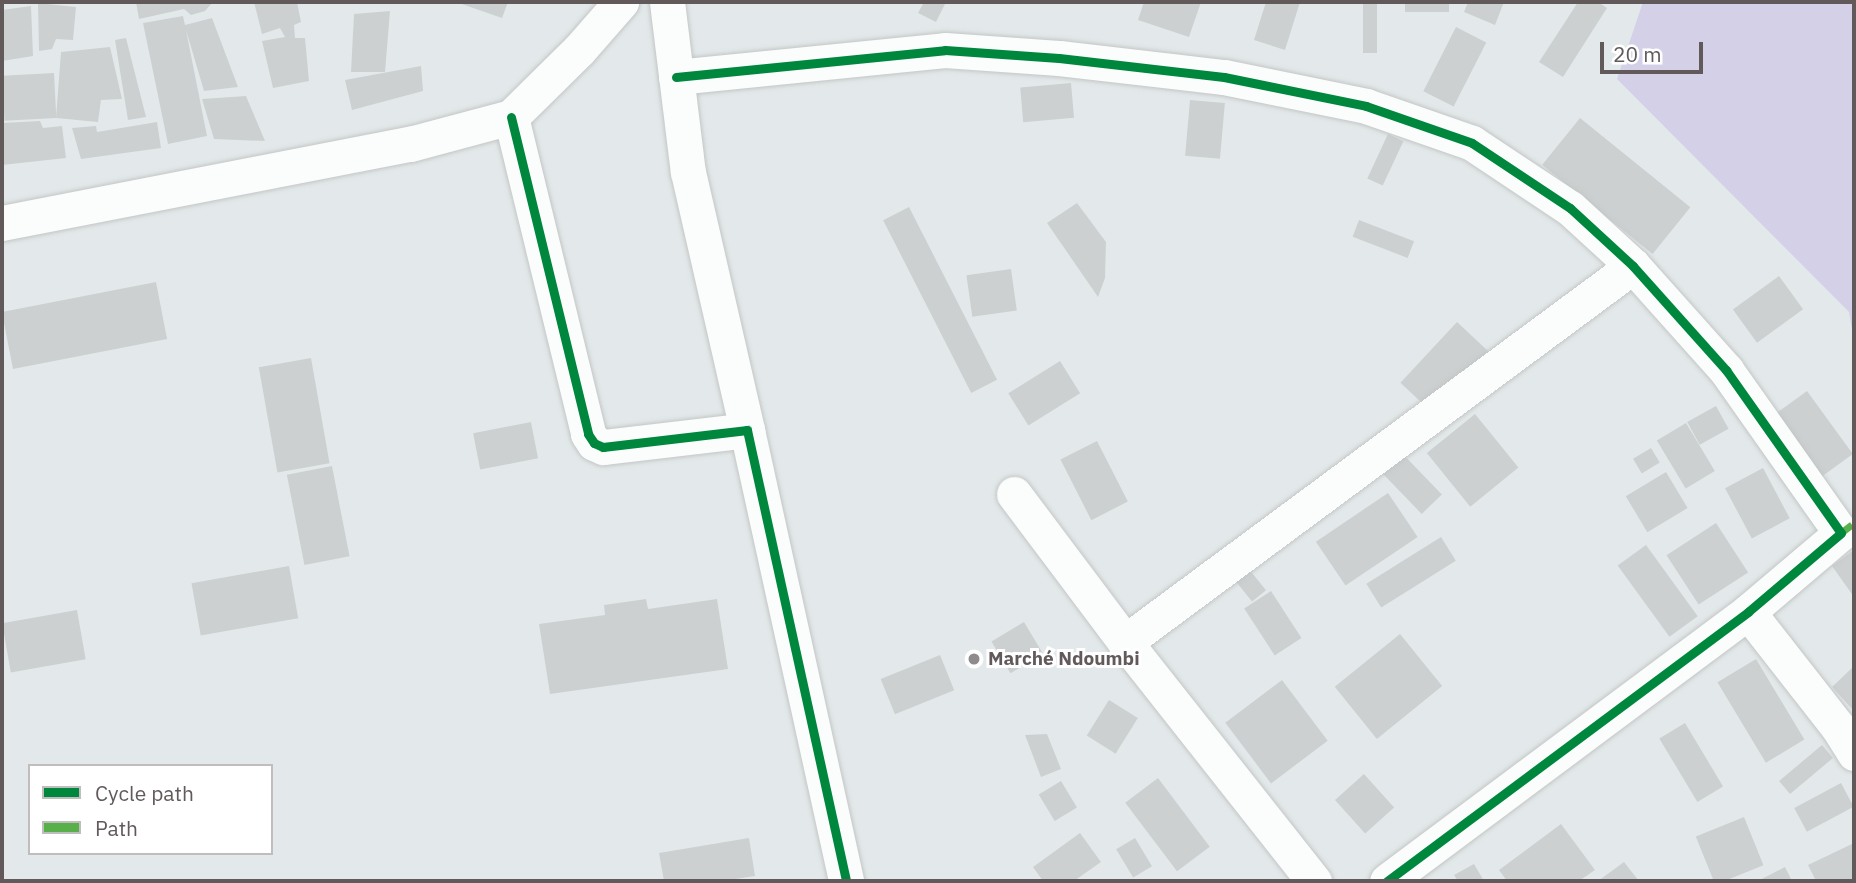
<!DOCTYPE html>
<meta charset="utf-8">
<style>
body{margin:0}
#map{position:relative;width:1856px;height:883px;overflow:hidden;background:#e3e9ea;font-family:"IBM Plex Sans",sans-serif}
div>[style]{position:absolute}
.green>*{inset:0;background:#d4d0e8}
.building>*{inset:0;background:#ccd0d0;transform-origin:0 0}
.roads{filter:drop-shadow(0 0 2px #c4c6c6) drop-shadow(0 0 2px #c4c6c6)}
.minor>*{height:35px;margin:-17.5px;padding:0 17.5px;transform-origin:17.5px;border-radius:17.5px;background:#fbfcfc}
.quiet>*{height:7px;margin-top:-3.5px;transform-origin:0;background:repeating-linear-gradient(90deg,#59af49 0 14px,transparent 0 21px)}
.cycleway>*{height:9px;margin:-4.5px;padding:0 4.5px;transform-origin:4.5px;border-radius:4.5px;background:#00873e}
.dots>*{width:19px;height:19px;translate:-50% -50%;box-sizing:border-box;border:4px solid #fff;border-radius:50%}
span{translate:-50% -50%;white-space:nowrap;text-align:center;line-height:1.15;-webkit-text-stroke:6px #fff;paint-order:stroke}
.poi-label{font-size:19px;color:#62595a;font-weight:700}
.left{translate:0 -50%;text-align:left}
.frame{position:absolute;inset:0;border:4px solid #62595a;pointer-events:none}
.legend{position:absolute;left:28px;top:764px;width:245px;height:91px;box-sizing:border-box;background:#fff;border:2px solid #c0bdbd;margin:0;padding:9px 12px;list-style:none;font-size:21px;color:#62595a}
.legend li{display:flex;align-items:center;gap:14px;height:35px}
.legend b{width:35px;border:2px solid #c0bdbd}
.scale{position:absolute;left:1600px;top:42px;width:103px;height:32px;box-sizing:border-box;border:4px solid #62595a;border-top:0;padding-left:9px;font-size:21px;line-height:24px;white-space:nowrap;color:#62595a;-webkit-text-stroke:5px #fff;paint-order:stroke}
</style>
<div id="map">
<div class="green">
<div style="clip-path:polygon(1643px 2px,1854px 2px,1854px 341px,1849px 312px,1617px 79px)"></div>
</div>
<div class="building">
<div style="clip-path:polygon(136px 2px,213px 2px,205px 11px,191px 15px,184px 9px,139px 19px)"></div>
<div style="clip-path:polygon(254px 2px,297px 2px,301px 22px,294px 25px,295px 38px,305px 38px,309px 81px,273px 88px,262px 41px,285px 37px,280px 28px,262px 34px)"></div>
<div style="clip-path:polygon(456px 2px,508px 2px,502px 18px)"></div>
<div style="clip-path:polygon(924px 2px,946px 2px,936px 22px,918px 13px)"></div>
<div style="clip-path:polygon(1144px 2px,1201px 2px,1189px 37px,1138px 20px)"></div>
<div style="clip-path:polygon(1266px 2px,1300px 2px,1285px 50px,1254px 40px)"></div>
<div style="left:1363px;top:2px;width:14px;height:51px"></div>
<div style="left:1405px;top:2px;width:44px;height:10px"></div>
<div style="clip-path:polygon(1468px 2px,1504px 2px,1495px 25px,1464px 12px)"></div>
<div style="clip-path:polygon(1578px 2px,1598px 2px,1607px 8px,1563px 77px,1539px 62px)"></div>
<div style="clip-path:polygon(38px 3px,76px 7px,73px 40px,56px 39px,52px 49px,39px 51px)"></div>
<div style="clip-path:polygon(31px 6px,33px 56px,2px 61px,2px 10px)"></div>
<div style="clip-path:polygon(390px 11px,385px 72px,351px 72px,354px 14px)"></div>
<div style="clip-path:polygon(183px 16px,185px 25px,212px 18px,238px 87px,204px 91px,186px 30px,207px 136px,168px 144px,143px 23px)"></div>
<div style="left:1456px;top:27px;width:34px;height:72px;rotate:27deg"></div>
<div style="clip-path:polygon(126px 38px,146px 117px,128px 120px,115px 40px)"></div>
<div style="clip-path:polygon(110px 47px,122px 99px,101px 100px,98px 122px,56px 118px,61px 52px)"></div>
<div style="clip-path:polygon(421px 66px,423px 91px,352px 110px,345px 80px)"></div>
<div style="left:54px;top:73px;width:45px;height:52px;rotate:87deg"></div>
<div style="left:1071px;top:83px;width:35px;height:51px;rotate:85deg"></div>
<div style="clip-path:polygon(246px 96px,265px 141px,214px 139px,202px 99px)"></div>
<div style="left:1190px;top:100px;width:35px;height:56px;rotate:5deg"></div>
<div style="left:1580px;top:118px;width:142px;height:60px;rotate:39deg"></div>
<div style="clip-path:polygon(40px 121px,43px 128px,62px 126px,66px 158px,2px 165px,2px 123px)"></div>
<div style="clip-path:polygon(157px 122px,161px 148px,81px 159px,72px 128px,96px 126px,97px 132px)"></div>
<div style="left:1388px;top:134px;width:17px;height:49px;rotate:25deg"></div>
<div style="clip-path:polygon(1077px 203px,1106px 242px,1105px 278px,1098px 297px,1047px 223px)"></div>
<div style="left:909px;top:207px;width:194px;height:29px;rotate:63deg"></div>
<div style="left:1359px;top:220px;width:59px;height:18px;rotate:21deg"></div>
<div style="left:1011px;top:269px;width:42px;height:45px;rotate:82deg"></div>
<div style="left:1779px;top:276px;width:41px;height:57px;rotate:54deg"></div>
<div style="left:156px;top:282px;width:58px;height:157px;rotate:79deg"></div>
<div style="left:1457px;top:322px;width:45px;height:83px;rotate:43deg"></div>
<div style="left:311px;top:358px;width:107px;height:53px;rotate:80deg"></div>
<div style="left:1060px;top:361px;width:38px;height:61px;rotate:58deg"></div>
<div style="left:1807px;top:391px;width:78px;height:40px;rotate:54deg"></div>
<div style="left:1716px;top:406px;width:26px;height:33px;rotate:61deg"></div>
<div style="left:1475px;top:414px;width:69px;height:62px;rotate:51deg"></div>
<div style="left:531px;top:422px;width:37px;height:59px;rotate:79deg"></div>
<div style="left:1686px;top:423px;width:56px;height:34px;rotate:59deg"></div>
<div style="left:1097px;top:441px;width:68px;height:41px;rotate:63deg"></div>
<div style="left:1396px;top:447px;width:66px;height:28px;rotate:46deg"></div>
<div style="left:1651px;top:448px;width:17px;height:21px;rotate:59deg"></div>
<div style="left:332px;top:466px;width:92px;height:46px;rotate:79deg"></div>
<div style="left:1763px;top:468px;width:57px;height:43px;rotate:62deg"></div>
<div style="left:1666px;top:472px;width:42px;height:47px;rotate:59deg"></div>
<div style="left:1388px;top:493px;width:53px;height:87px;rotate:56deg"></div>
<div style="left:1716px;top:523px;width:59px;height:59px;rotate:57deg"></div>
<div style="left:1441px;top:537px;width:28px;height:88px;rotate:58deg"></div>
<div style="left:1646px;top:545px;width:88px;height:35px;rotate:54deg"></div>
<div style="clip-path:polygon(1854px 550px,1854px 597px,1832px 566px)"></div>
<div style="left:1244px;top:563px;width:35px;height:18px;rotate:51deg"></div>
<div style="left:289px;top:566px;width:53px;height:99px;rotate:80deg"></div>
<div style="left:1271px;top:591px;width:56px;height:32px;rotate:57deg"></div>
<div style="clip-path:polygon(646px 599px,648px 609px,717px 599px,728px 669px,550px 694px,539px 624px,605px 615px,604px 605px)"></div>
<div style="left:77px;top:610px;width:50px;height:76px;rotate:80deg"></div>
<div style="left:1024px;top:622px;width:37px;height:38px;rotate:59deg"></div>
<div style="left:1400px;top:634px;width:67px;height:84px;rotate:51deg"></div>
<div style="left:940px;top:655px;width:38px;height:64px;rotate:68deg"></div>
<div style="left:1756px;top:659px;width:94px;height:45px;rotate:59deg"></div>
<div style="clip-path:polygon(1854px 666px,1854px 711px,1832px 687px)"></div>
<div style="left:1282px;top:680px;width:76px;height:71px;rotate:53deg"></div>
<div style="left:1109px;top:700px;width:34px;height:42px;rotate:32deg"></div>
<div style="left:1685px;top:723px;width:74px;height:30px;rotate:59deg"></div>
<div style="clip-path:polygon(1047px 734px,1061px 769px,1041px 777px,1025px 735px)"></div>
<div style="left:1822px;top:745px;width:17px;height:56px;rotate:50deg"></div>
<div style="left:1364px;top:774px;width:45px;height:39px;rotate:48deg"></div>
<div style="left:1158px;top:778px;width:86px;height:41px;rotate:53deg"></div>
<div style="left:1061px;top:781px;width:31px;height:26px;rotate:59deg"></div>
<div style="left:1841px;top:783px;width:27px;height:53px;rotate:62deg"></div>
<div style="left:1744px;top:817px;width:52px;height:52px;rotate:68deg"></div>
<div style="clip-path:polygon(1561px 824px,1595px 870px,1579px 881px,1507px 881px,1499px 870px)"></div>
<div style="clip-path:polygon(1080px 833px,1101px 862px,1074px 881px,1043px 881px,1033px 867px)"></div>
<div style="clip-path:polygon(749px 838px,755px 876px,722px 881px,664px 881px,659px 853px)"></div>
<div style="left:1135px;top:838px;width:33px;height:22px;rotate:59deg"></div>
<div style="clip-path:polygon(1854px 843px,1854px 881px,1816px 881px,1808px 865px)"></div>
<div style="clip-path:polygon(1624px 862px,1639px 881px,1598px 881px)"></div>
<div style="clip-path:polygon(1474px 864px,1484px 881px,1458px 881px,1454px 875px)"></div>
<div style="clip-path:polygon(1785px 867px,1792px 881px,1758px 881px)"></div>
</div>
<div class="roads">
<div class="minor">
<div style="left:667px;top:2px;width:171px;rotate:83deg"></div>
<div style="left:688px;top:172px;width:265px;rotate:77.1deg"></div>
<div style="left:676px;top:77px;width:270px;rotate:-5.7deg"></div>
<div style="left:945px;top:50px;width:114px;rotate:4deg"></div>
<div style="left:1059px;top:58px;width:166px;rotate:6.6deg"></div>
<div style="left:1224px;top:77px;width:145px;rotate:11.5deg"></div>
<div style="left:1366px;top:106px;width:112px;rotate:19.2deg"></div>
<div style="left:1472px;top:143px;width:118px;rotate:33.6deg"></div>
<div style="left:1570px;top:208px;width:86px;rotate:42.6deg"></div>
<div style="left:1633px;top:266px;width:140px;rotate:48.2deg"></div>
<div style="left:1726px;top:370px;width:199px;rotate:54.8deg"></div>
<div style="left:1841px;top:533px;width:122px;rotate:139.7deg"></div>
<div style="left:1748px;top:612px;width:450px;rotate:143.3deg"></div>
<div style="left:511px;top:117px;width:326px;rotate:76.3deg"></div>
<div style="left:588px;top:434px;width:11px;rotate:56deg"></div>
<div style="left:594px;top:443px;width:10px;rotate:24deg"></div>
<div style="left:603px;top:447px;width:145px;rotate:-6.7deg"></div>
<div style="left:747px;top:430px;width:462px;rotate:77.6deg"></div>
<div style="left:2px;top:223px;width:416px;rotate:-11deg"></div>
<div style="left:410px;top:144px;width:105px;rotate:-15deg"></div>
<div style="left:511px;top:117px;width:95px;rotate:-44.6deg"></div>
<div style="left:579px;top:50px;width:64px;rotate:-48.8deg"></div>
<div style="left:1014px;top:494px;width:185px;rotate:53.1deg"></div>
<div style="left:1125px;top:642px;width:305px;rotate:51.7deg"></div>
<div style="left:1748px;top:612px;width:146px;rotate:52deg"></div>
<div style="left:1838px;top:727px;width:31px;rotate:58deg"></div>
<div style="left:1125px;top:642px;width:632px;rotate:-36.51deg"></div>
</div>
</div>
<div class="quiet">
<div style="left:1841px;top:533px;width:16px;rotate:-38deg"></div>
</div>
<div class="cycleway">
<div style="left:676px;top:77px;width:270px;rotate:-5.7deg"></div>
<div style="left:945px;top:50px;width:114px;rotate:4deg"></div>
<div style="left:1059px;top:58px;width:166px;rotate:6.6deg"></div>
<div style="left:1224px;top:77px;width:145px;rotate:11.5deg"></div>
<div style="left:1366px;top:106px;width:112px;rotate:19.2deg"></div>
<div style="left:1472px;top:143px;width:118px;rotate:33.6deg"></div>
<div style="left:1570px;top:208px;width:86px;rotate:42.6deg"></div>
<div style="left:1633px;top:266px;width:140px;rotate:48.2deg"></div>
<div style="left:1726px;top:370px;width:199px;rotate:54.8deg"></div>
<div style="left:1841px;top:533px;width:122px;rotate:139.7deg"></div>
<div style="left:1748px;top:612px;width:450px;rotate:143.3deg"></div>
<div style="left:511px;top:117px;width:326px;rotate:76.3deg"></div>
<div style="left:588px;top:434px;width:11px;rotate:56deg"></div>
<div style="left:594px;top:443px;width:10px;rotate:24deg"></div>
<div style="left:603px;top:447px;width:145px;rotate:-6.7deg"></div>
<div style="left:747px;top:430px;width:462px;rotate:77.6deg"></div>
</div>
<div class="dots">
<div style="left:974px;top:659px;background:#8f8b8c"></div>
</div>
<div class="poi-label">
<span class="left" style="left:988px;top:659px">Marché Ndoumbi</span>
</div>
<div class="frame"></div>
<ul class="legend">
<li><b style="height:9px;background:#00873e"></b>Cycle path</li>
<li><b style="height:9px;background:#59af49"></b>Path</li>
</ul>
<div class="scale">20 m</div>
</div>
